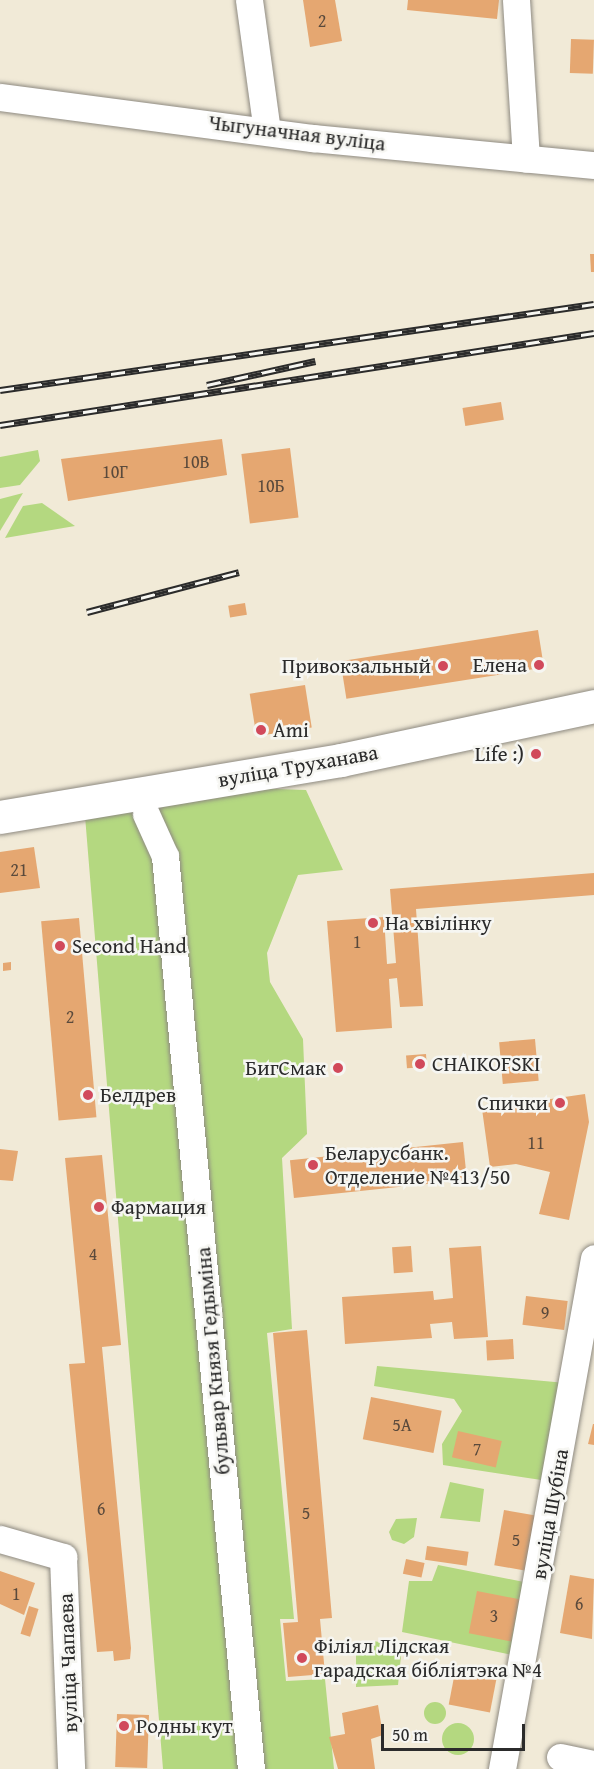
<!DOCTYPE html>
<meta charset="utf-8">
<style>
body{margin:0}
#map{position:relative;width:594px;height:1769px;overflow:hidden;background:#f1ead7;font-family:"Gentium Book Plus",serif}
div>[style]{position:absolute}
.green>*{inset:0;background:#b4d880}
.round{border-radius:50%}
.building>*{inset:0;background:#e5a771;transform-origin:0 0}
.roads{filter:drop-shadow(0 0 2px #8e8a81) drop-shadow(0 0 2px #8e8a81)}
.minor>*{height:27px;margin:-13.5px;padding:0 13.5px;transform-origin:13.5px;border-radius:13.5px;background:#fff}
.major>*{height:33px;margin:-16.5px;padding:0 16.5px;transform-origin:16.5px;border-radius:16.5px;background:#fff}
.rail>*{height:7px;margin-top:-3.5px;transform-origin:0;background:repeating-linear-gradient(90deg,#f6f6f2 0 14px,#2b2b2b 0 28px);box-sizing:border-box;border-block:2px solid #2b2b2b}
.dots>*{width:16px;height:16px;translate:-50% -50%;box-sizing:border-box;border:3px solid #f6f6f2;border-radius:50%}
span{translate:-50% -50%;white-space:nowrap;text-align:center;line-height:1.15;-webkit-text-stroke:5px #f6f6f2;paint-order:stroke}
.number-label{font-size:18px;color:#5a4a3c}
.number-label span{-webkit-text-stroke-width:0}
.street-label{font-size:21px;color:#2b2b2b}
.poi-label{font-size:21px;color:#2b2b2b}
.right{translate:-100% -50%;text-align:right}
.left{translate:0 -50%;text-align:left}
.scale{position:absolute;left:381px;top:1724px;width:144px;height:27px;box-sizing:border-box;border:3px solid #2b2b2b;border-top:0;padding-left:8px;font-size:18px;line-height:21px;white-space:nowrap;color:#2b2b2b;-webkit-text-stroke:4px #f6f6f2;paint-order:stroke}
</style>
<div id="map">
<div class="green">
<div style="clip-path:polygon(38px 450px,40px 461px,20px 485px,0 488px,0 457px)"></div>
<div style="clip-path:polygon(23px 493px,0 531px,0 499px)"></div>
<div style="clip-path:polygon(42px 503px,75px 526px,5px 538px,23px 506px)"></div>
<div style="clip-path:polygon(248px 788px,306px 790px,343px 870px,298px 875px,267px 953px,270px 982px,303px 1039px,307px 1134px,282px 1158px,292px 1329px,267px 1333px,294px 1619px,280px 1619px,286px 1681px,325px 1679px,334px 1769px,163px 1769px,85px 816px)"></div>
<div style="clip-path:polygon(377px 1366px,566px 1383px,548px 1481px,443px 1465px,442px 1444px,462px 1411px,454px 1399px,374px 1386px)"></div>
<div style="clip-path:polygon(450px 1482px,484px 1489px,480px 1522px,440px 1518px)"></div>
<div style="clip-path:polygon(417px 1518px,414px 1537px,404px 1544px,392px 1540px,389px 1532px,396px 1519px)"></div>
<div style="clip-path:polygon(438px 1565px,529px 1583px,513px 1655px,402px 1632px,409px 1581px,432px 1581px)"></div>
<div style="clip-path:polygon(374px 1641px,393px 1645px,401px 1656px,398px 1685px,356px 1687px,356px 1645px)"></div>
<div class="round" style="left:424px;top:1702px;width:22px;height:22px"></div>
<div class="round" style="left:442px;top:1723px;width:32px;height:32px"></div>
</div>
<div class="building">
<div style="clip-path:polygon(303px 0,335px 0,342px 41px,310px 47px)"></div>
<div style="clip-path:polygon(408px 0,499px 0,497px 19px,407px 10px)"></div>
<div style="left:571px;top:39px;width:23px;height:34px;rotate:2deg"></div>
<div style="clip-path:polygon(590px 254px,594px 254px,594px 272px,591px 272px)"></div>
<div style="left:501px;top:402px;width:18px;height:39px;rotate:81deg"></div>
<div style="clip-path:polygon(222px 439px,227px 475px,68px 501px,61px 459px)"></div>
<div style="left:290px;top:448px;width:70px;height:49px;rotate:83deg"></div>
<div style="left:245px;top:603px;width:12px;height:17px;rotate:81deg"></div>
<div style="left:538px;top:630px;width:38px;height:200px;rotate:81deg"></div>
<div style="left:305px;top:685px;width:43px;height:56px;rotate:81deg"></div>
<div style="clip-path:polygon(34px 847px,40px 888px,0 893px,0 852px)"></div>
<div style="clip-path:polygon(594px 873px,594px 895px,416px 909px,423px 1006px,400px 1007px,397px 978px,389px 979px,392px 1028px,336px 1032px,327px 921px,384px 917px,387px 964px,396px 963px,390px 889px)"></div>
<div style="left:79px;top:918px;width:200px;height:38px;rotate:85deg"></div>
<div style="clip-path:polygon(11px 962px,11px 970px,3px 971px,3px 963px)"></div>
<div style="left:535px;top:1039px;width:42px;height:36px;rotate:85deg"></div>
<div style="left:426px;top:1054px;width:13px;height:20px;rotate:86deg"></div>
<div style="clip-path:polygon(585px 1094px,589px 1122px,569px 1220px,539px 1214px,550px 1172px,516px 1164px,490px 1167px,482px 1109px)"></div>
<div style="left:463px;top:1142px;width:38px;height:174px;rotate:84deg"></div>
<div style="clip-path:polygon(0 1149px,18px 1151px,13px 1181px,0 1180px)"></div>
<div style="clip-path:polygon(102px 1155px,121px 1345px,102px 1347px,131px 1648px,130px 1659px,114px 1661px,113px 1651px,97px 1652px,69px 1364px,85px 1363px,65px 1158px)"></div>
<div style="left:411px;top:1246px;width:26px;height:19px;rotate:86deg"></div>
<div style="clip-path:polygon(481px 1246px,488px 1337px,454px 1339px,452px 1322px,430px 1324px,432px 1338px,345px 1344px,342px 1297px,433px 1291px,434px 1300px,453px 1298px,449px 1248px)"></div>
<div style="left:526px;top:1296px;width:42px;height:29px;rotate:7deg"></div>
<div style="clip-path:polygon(307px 1330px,332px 1618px,320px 1619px,325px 1674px,288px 1677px,283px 1623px,298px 1622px,273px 1333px)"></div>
<div style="left:513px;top:1339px;width:20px;height:27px;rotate:87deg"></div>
<div style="left:371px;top:1397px;width:72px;height:43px;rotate:11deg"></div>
<div style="clip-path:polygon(593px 1424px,594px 1424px,594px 1445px,588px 1444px)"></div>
<div style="left:458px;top:1431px;width:45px;height:27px;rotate:13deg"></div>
<div style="left:504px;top:1510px;width:35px;height:56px;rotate:10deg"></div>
<div style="left:427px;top:1546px;width:42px;height:14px;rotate:8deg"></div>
<div style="left:406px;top:1559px;width:19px;height:15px;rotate:12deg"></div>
<div style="clip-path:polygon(0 1571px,35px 1583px,24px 1615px,0 1604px)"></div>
<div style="clip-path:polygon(570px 1575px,594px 1579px,592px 1639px,560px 1633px)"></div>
<div style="left:477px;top:1591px;width:43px;height:43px;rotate:11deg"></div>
<div style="left:29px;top:1606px;width:10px;height:29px;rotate:17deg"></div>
<div style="left:455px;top:1672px;width:42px;height:33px;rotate:11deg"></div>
<div style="clip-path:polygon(378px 1705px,383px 1735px,371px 1739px,375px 1769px,338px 1769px,329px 1737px,345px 1734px,342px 1713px)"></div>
<div style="left:117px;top:1714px;width:32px;height:53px;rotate:2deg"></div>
</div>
<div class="roads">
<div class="minor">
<div style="left:249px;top:0;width:132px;rotate:82.2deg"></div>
<div style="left:516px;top:0;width:159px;rotate:86.4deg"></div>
<div style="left:0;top:97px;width:316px;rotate:7.5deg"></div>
<div style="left:313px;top:138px;width:282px;rotate:5.5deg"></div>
<div style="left:146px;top:814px;width:46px;rotate:65.7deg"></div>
<div style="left:165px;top:856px;width:917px;rotate:84.62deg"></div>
<div style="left:0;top:1539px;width:66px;rotate:15.9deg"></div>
<div style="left:63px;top:1557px;width:212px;rotate:87.8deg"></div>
<div style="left:560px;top:1757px;width:35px;rotate:12deg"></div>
<div style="left:502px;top:1769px;width:519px;rotate:-79.79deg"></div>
</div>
<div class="major">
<div style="left:0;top:817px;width:346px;rotate:-9.5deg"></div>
<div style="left:341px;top:760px;width:259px;rotate:-12deg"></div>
</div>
</div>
<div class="rail">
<div style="left:207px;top:385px;width:111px;rotate:-12.5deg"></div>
<div style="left:0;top:390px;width:600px;rotate:-8.24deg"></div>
<div style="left:0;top:425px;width:601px;rotate:-8.8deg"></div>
<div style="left:87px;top:612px;width:157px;rotate:-14.7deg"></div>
</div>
<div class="dots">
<div style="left:539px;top:665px;background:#d1495b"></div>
<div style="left:443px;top:666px;background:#d1495b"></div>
<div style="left:261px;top:730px;background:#d1495b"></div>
<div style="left:536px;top:754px;background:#d1495b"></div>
<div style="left:373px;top:923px;background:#d1495b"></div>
<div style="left:60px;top:946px;background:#d1495b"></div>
<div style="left:420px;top:1064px;background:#d1495b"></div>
<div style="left:338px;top:1068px;background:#d1495b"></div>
<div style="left:88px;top:1095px;background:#d1495b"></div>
<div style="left:560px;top:1103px;background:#d1495b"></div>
<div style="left:313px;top:1165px;background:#d1495b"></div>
<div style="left:99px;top:1207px;background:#d1495b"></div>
<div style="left:302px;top:1658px;background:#d1495b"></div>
<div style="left:124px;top:1726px;background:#d1495b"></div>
</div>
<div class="number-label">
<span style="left:322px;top:21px">2</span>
<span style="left:196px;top:462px">10В</span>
<span style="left:115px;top:472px">10Г</span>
<span style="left:271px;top:486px">10Б</span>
<span style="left:19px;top:870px">21</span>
<span style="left:357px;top:942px">1</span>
<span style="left:70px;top:1017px">2</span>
<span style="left:536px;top:1143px">11</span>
<span style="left:93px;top:1254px">4</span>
<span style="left:545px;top:1313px">9</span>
<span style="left:402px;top:1425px">5А</span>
<span style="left:477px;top:1449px">7</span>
<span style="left:101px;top:1509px">6</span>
<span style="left:306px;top:1513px">5</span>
<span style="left:516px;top:1540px">5</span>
<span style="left:16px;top:1594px">1</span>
<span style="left:579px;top:1604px">6</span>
<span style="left:494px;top:1616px">3</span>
</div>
<div class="street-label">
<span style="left:297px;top:133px;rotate:7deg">Чыгуначная вуліца</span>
<span style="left:298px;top:766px;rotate:-10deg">вуліца Труханава</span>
<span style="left:213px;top:1361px;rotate:-95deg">бульвар Князя Гедыміна</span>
<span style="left:550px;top:1514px;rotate:-80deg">вуліца Шубіна</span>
<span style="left:68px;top:1663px;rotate:-92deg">вуліца Чапаева</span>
</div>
<div class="poi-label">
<span class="right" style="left:527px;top:665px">Елена</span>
<span class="right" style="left:431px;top:666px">Привокзальный</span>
<span class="left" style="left:273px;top:730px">Ami</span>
<span class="right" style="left:524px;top:754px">Life :)</span>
<span class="left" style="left:385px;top:923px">На хвілінку</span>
<span class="left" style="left:72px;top:946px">Second Hand</span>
<span class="left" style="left:432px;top:1064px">CHAIKOFSKI</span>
<span class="right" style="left:326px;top:1068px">БигСмак</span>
<span class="left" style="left:100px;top:1095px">Белдрев</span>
<span class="right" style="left:548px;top:1103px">Спички</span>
<span class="left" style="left:325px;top:1165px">Беларусбанк.<br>Отделение №413/50</span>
<span class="left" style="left:111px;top:1207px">Фармация</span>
<span class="left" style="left:314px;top:1658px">Філіял Лідская<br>гарадская бібліятэка №4</span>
<span class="left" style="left:136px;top:1726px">Родны кут</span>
</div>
<div class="scale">50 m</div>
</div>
